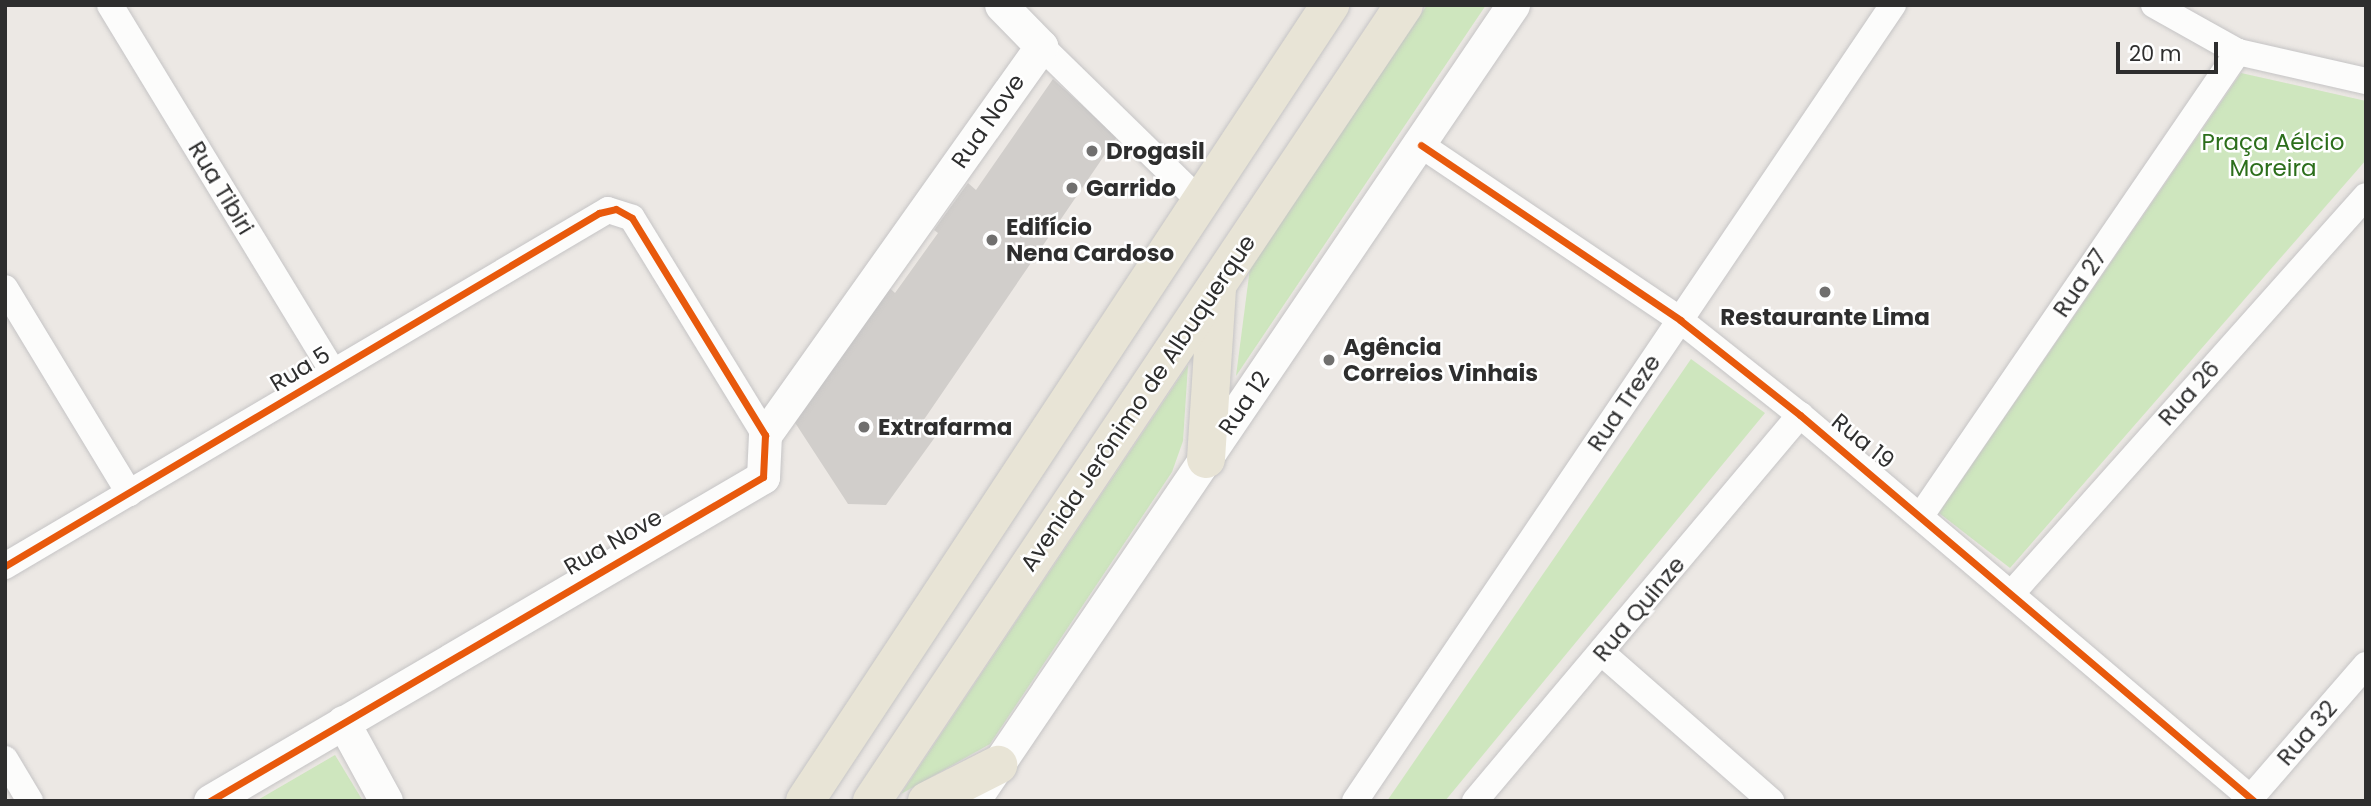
<!DOCTYPE html>
<meta charset="utf-8">
<style>
body{margin:0}
#map{position:relative;width:2371px;height:806px;overflow:hidden;background:#ece8e4;font-family:Poppins,sans-serif}
div>[style]{position:absolute}
.green>*{inset:0;background:#cee6be}
.building>*{inset:0;background:#d1cecb}
.roads{filter:drop-shadow(0 0 2px #c5c4c5) drop-shadow(0 0 2px #c5c4c5)}
.minor>*{height:26px;margin:-13px;padding:0 13px;transform-origin:13px;border-radius:13px;background:#fcfcfb}
.tertiary>*{height:33px;margin:-16.5px;padding:0 16.5px;transform-origin:16.5px;border-radius:16.5px;background:#fcfcfb}
.primary>*{height:38px;margin:-19px;padding:0 19px;transform-origin:19px;border-radius:19px;background:#e8e4d6}
.cycleway>*{height:7px;margin:-3.5px;padding:0 3.5px;transform-origin:3.5px;border-radius:3.5px;background:#e8590c}
.dots>*{width:19px;height:19px;translate:-50% -50%;box-sizing:border-box;border:4px solid #fff;border-radius:50%}
span{translate:-50% -50%;white-space:nowrap;text-align:center;line-height:1.15;-webkit-text-stroke:5px #fff;paint-order:stroke}
.street-label{font-size:23px;color:#2e2e2e}
.park-label{font-size:23px;color:#2c6e1b}
.poi-label{font-size:23px;color:#2e2e2e;font-weight:700}
.left{translate:0 -50%;text-align:left}
.frame{position:absolute;inset:0;border:7px solid #2e2e2e;pointer-events:none}
.scale{position:absolute;left:2116px;top:42px;width:102px;height:32px;box-sizing:border-box;border:4px solid #2e2e2e;border-top:0;padding-left:9px;font-size:21px;line-height:24px;white-space:nowrap;color:#2e2e2e;-webkit-text-stroke:5px #fff;paint-order:stroke}
</style>
<div id="map">
<div class="green">
<div style="clip-path:polygon(1427px 5px,1486px 5px,1236px 376px,1250px 268px)"></div>
<div style="clip-path:polygon(2241px 73px,2366px 101px,2366px 160px,2010px 568px,1939px 513px)"></div>
<div style="clip-path:polygon(1691px 359px,1765px 413px,1445px 801px,1387px 801px)"></div>
<div style="clip-path:polygon(1188px 365px,1183px 441px,1172px 472px,990px 744px,901px 794px)"></div>
<div style="clip-path:polygon(335px 755px,363px 801px,256px 801px)"></div>
</div>
<div class="building">
<div style="clip-path:polygon(1053px 79px,1117px 137px,923px 421px,938px 433px,886px 505px,848px 504px,792px 418px,884px 283px,895px 293px,938px 233px,934px 230px,968px 183px,976px 190px)"></div>
</div>
<div class="roads">
<div class="minor">
<div style="left:110px;top:5px;width:429px;rotate:58.7deg"></div>
<div style="left:2154px;top:5px;width:96px;rotate:29.2deg"></div>
<div style="left:2238px;top:52px;width:131px;rotate:12.8deg"></div>
<div style="left:1041px;top:46px;width:223px;rotate:44.3deg"></div>
<div style="left:1421px;top:145px;width:313px;rotate:34deg"></div>
<div style="left:1680px;top:320px;width:153px;rotate:38.4deg"></div>
<div style="left:1800px;top:415px;width:596px;rotate:40.37deg"></div>
<div style="left:5px;top:288px;width:240px;rotate:58.8deg"></div>
<div style="left:1922px;top:514px;width:560px;rotate:-55.63deg"></div>
<div style="left:5px;top:566px;width:700px;rotate:-30.56deg"></div>
<div style="left:608px;top:210px;width:25px;rotate:18deg"></div>
<div style="left:632px;top:218px;width:255px;rotate:58.5deg"></div>
<div style="left:2013px;top:592px;width:530px;rotate:-48.29deg"></div>
<div style="left:1602px;top:653px;width:225px;rotate:41.2deg"></div>
<div style="left:5px;top:759px;width:49px;rotate:59.2deg"></div>
<div style="left:1355px;top:801px;width:961px;rotate:-55.95deg"></div>
<div style="left:1475px;top:801px;width:505px;rotate:-49.9deg"></div>
<div style="left:2248px;top:801px;width:180px;rotate:-49.1deg"></div>
</div>
<div class="tertiary">
<div style="left:343px;top:722px;width:90px;rotate:61.4deg"></div>
<div style="left:210px;top:801px;width:641px;rotate:-30.37deg"></div>
<div style="left:763px;top:477px;width:42px;rotate:-87.3deg"></div>
<div style="left:765px;top:435px;width:477px;rotate:-54.6deg"></div>
<div style="left:1041px;top:46px;width:57px;rotate:-134.3deg"></div>
<div style="left:973px;top:801px;width:962px;rotate:-55.85deg"></div>
</div>
<div class="primary">
<div style="left:1206px;top:459px;width:172px;rotate:-86.3deg"></div>
<div style="left:805px;top:801px;width:954px;rotate:-56.59deg"></div>
<div style="left:872px;top:801px;width:957px;rotate:-56.24deg"></div>
<div style="left:927px;top:801px;width:80px;rotate:-26.9deg"></div>
</div>
</div>
<div class="cycleway">
<div style="left:1421px;top:145px;width:313px;rotate:34deg"></div>
<div style="left:1680px;top:320px;width:153px;rotate:38.4deg"></div>
<div style="left:1800px;top:415px;width:596px;rotate:40.37deg"></div>
<div style="left:5px;top:566px;width:691px;rotate:-30.72deg"></div>
<div style="left:599px;top:213px;width:17px;rotate:-13deg"></div>
<div style="left:616px;top:209px;width:18px;rotate:29deg"></div>
<div style="left:632px;top:218px;width:255px;rotate:58.5deg"></div>
<div style="left:765px;top:435px;width:42px;rotate:92.7deg"></div>
<div style="left:763px;top:477px;width:641px;rotate:149.63deg"></div>
</div>
<div class="dots">
<div style="left:1092px;top:151px;background:#706f6e"></div>
<div style="left:1072px;top:188px;background:#706f6e"></div>
<div style="left:992px;top:240px;background:#706f6e"></div>
<div style="left:1825px;top:292px;background:#706f6e"></div>
<div style="left:1329px;top:360px;background:#706f6e"></div>
<div style="left:864px;top:427px;background:#706f6e"></div>
</div>
<div class="street-label">
<span style="left:988px;top:121px;rotate:-55deg">Rua Nove</span>
<span style="left:221px;top:188px;rotate:59deg">Rua Tibiri</span>
<span style="left:2080px;top:283px;rotate:-56deg">Rua 27</span>
<span style="left:300px;top:369px;rotate:-31deg">Rua 5</span>
<span style="left:2189px;top:393px;rotate:-48deg">Rua 26</span>
<span style="left:1138px;top:403px;rotate:-56deg">Avenida Jerônimo de Albuquerque</span>
<span style="left:1244px;top:403px;rotate:-56deg">Rua 12</span>
<span style="left:1624px;top:403px;rotate:-56deg">Rua Treze</span>
<span style="left:1863px;top:441px;rotate:39deg">Rua 19</span>
<span style="left:613px;top:542px;rotate:-30deg">Rua Nove</span>
<span style="left:1639px;top:609px;rotate:-50deg">Rua Quinze</span>
<span style="left:2307px;top:733px;rotate:-49deg">Rua 32</span>
</div>
<div class="park-label">
<span style="left:2273px;top:155px">Praça Aélcio<br>Moreira</span>
</div>
<div class="poi-label">
<span class="left" style="left:1106px;top:151px">Drogasil</span>
<span class="left" style="left:1086px;top:188px">Garrido</span>
<span class="left" style="left:1006px;top:240px">Edifício<br>Nena Cardoso</span>
<span style="left:1825px;top:317px">Restaurante Lima</span>
<span class="left" style="left:1343px;top:360px">Agência<br>Correios Vinhais</span>
<span class="left" style="left:878px;top:427px">Extrafarma</span>
</div>
<div class="frame"></div>
<div class="scale">20 m</div>
</div>
